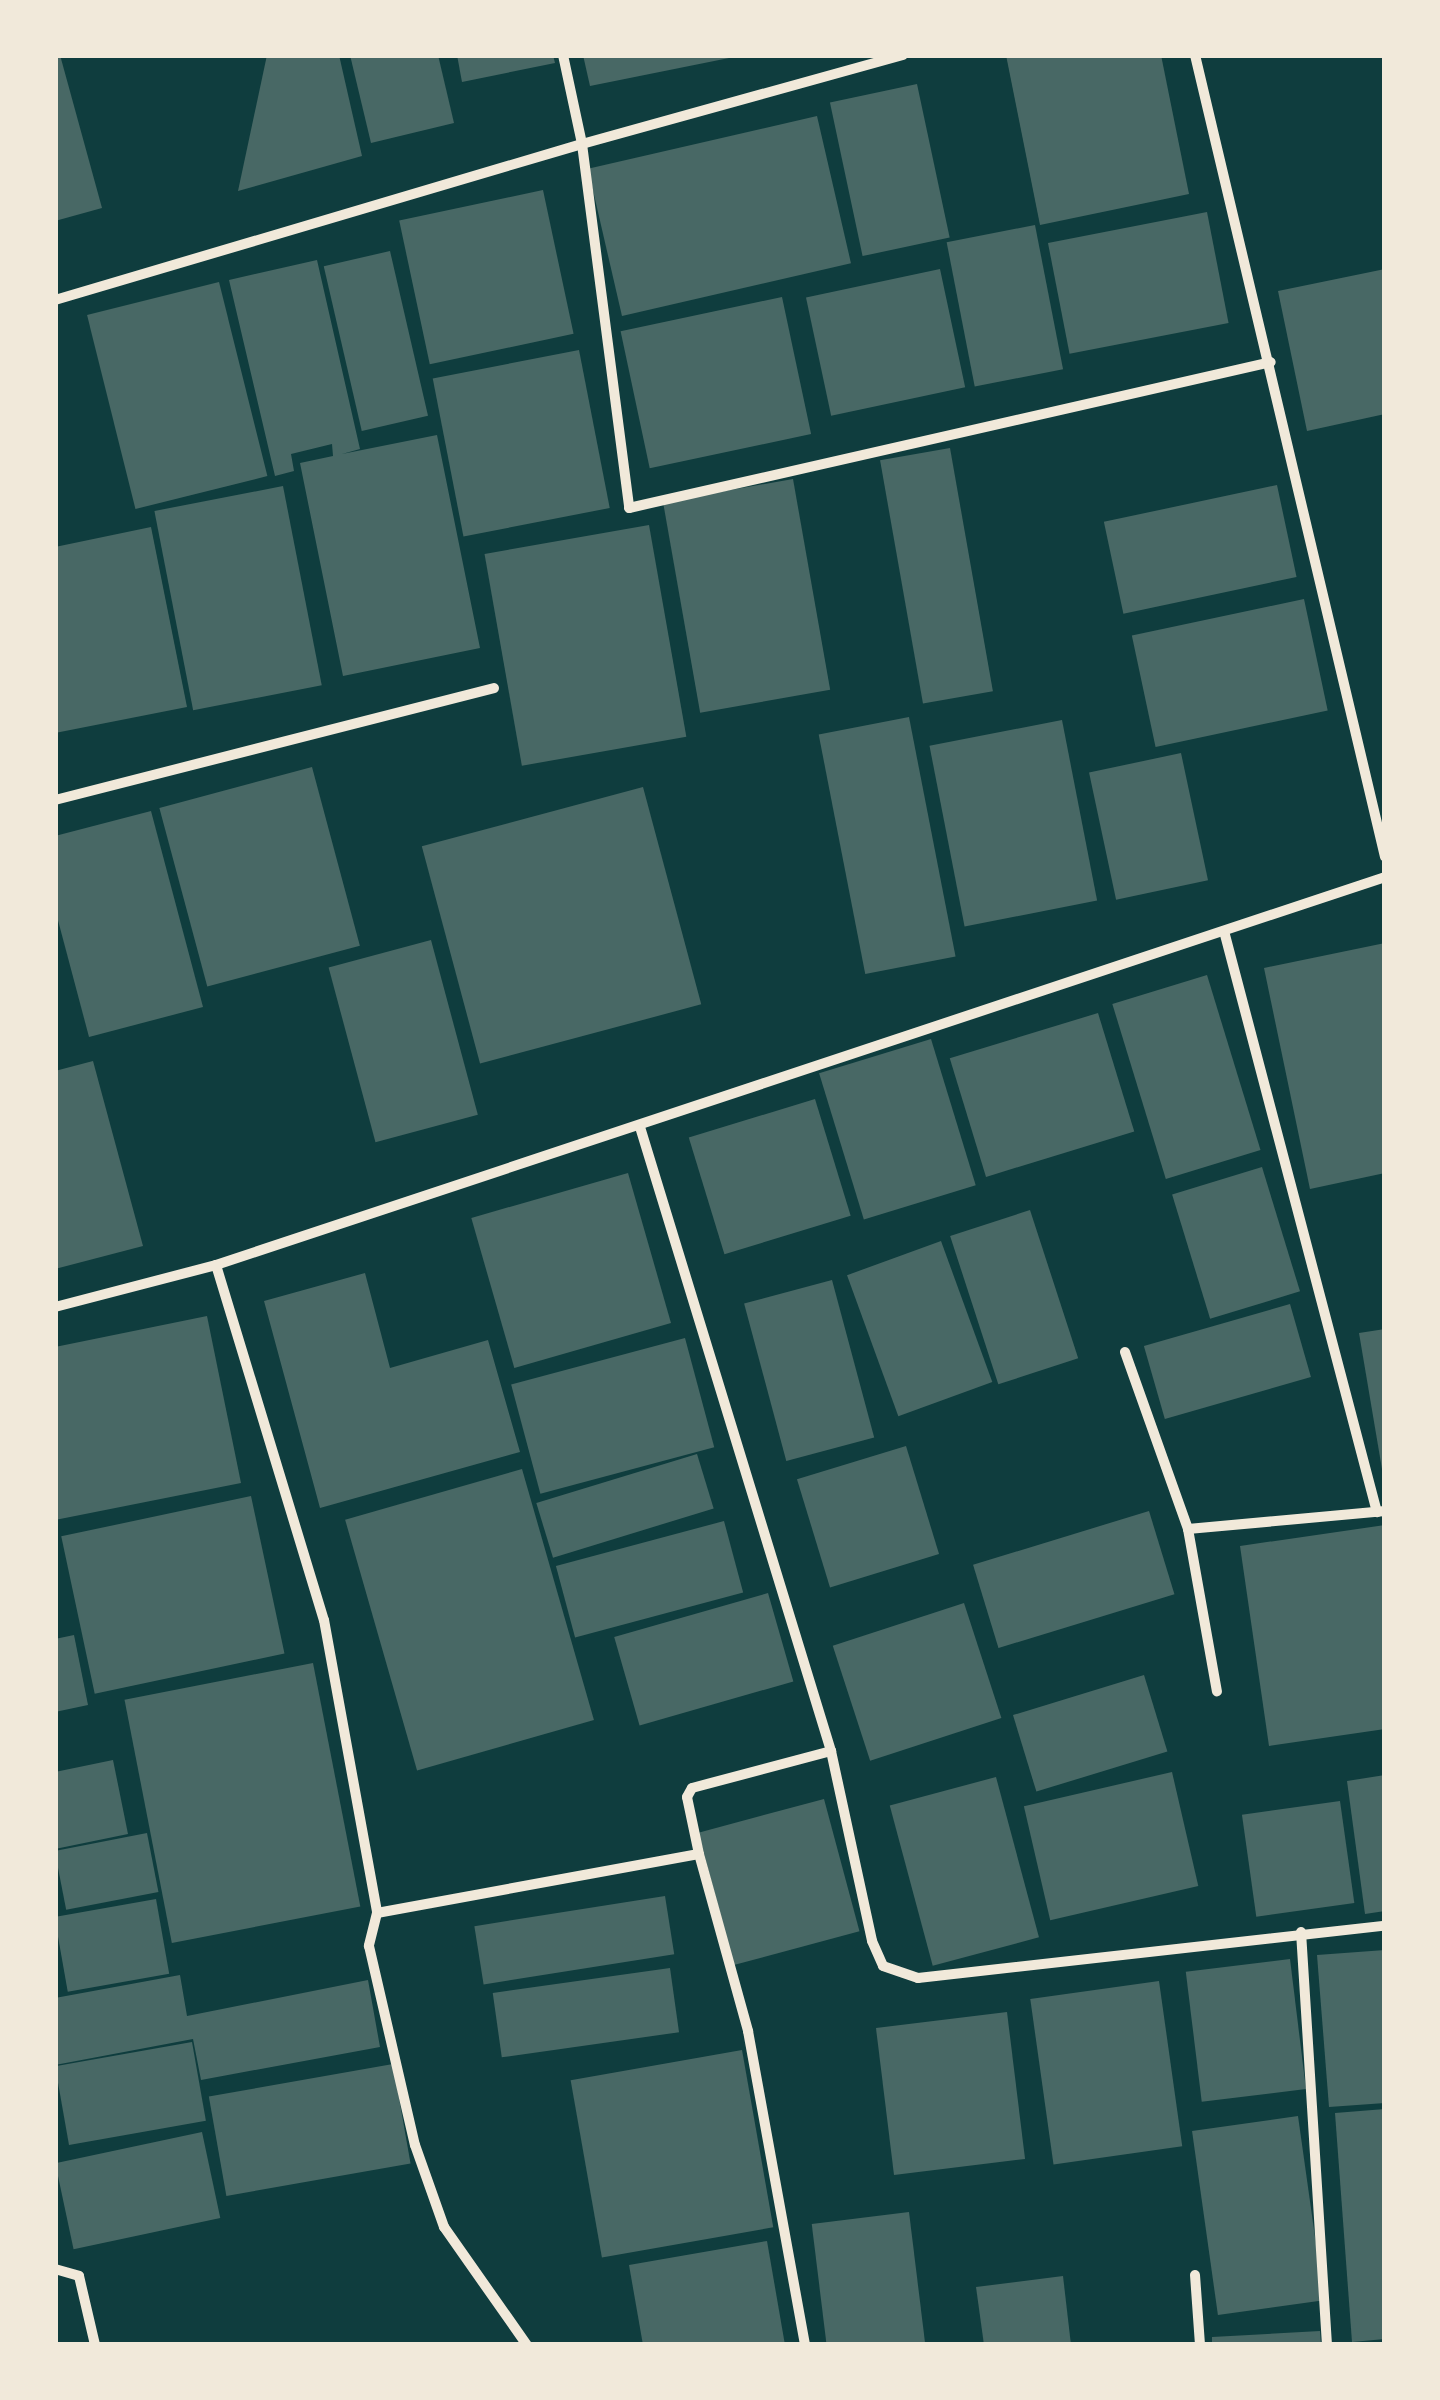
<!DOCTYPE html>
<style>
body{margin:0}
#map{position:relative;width:1440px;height:2400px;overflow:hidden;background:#0f3d3e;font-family:"Zilla Slab",serif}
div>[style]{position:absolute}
.building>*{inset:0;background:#486865;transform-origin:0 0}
.minor>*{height:10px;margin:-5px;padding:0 5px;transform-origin:5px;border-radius:5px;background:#f1e9da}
span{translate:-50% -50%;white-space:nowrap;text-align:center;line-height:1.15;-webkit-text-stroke:8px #f1e9da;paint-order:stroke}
.frame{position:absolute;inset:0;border:58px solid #f1e9da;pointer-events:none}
</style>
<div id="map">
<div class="building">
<div style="clip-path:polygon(55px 55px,60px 55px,102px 208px,55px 221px)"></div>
<div style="clip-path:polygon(267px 55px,339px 55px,362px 156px,238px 191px)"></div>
<div style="clip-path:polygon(350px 55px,438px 55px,454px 123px,371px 143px)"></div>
<div style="clip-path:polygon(457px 55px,553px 55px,555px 63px,462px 82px)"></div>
<div style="clip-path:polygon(583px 55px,734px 55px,734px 57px,590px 86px)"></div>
<div style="clip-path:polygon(1006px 55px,1161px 55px,1189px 194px,1040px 225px)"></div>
<div style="left:917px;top:84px;width:157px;height:89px;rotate:78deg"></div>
<div style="left:817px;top:116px;width:151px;height:235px;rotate:77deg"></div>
<div style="left:543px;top:190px;width:147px;height:147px;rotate:78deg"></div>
<div style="left:1207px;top:212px;width:113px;height:162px;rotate:79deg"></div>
<div style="left:1035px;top:225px;width:147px;height:90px;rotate:79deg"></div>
<div style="left:390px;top:251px;width:169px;height:68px;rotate:77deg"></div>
<div style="clip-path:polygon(317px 260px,360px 449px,342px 454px,437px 435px,480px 648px,343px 676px,300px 463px,333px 456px,332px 444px,291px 454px,294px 471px,275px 476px,229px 280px)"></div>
<div style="left:940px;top:269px;width:121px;height:137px;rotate:78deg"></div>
<div style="clip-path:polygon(1385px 269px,1385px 414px,1307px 431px,1278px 291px)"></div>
<div style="left:219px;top:282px;width:200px;height:136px;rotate:76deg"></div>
<div style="left:782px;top:297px;width:140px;height:165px;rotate:78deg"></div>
<div style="left:579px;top:350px;width:161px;height:149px;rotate:79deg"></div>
<div style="left:950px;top:448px;width:247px;height:71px;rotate:80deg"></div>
<div style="left:793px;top:479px;width:214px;height:132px;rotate:80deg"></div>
<div style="left:1277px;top:485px;width:94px;height:177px;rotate:78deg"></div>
<div style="left:283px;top:486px;width:203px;height:131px;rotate:79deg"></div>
<div style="left:649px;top:525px;width:215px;height:167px;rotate:80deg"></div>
<div style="clip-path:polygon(151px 527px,187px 707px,55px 733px,55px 547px)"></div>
<div style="left:1304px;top:599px;width:114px;height:176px;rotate:78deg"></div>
<div style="left:909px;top:717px;width:244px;height:92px;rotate:79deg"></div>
<div style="left:1062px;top:720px;width:184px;height:135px;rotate:79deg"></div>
<div style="left:1181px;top:753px;width:130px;height:94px;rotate:78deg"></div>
<div style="left:312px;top:767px;width:185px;height:158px;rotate:75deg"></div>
<div style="left:643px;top:787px;width:225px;height:229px;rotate:75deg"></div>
<div style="clip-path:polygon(151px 811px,203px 1007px,89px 1037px,55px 909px,55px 836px)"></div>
<div style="left:431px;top:940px;width:181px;height:106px;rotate:75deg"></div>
<div style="clip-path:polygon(1385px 943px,1385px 1173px,1310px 1189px,1264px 968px)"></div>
<div style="left:1207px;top:975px;width:183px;height:99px;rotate:73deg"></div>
<div style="left:1098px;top:1013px;width:124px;height:155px;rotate:73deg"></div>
<div style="left:931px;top:1039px;width:153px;height:117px;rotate:73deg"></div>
<div style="clip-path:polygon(93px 1061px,143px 1246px,55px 1269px,55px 1071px)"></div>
<div style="left:815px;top:1099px;width:122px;height:132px;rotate:73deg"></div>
<div style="left:1262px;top:1167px;width:130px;height:94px;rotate:73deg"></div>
<div style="left:628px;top:1173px;width:156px;height:163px;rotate:74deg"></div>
<div style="left:1030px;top:1210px;width:156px;height:84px;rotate:72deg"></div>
<div style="left:941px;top:1241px;width:150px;height:100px;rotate:70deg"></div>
<div style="clip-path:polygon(365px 1273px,390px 1368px,488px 1340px,520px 1452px,320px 1508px,264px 1301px)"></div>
<div style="left:832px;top:1280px;width:163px;height:91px;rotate:75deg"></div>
<div style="left:1290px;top:1304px;width:76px;height:152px;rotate:74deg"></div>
<div style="clip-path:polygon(207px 1316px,241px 1483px,55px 1520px,55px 1347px)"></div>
<div style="clip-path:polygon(1385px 1329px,1385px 1475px,1383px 1475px,1359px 1333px)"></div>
<div style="left:685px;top:1338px;width:113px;height:180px;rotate:75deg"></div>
<div style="left:906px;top:1446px;width:113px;height:114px;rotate:73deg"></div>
<div style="left:697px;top:1454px;width:57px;height:168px;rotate:73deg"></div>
<div style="left:522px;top:1469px;width:261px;height:184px;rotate:74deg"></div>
<div style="left:251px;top:1496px;width:161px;height:194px;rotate:78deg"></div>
<div style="left:1149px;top:1511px;width:87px;height:184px;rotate:73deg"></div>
<div style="left:724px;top:1521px;width:74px;height:174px;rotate:75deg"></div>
<div style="clip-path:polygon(1385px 1525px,1385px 1729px,1269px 1746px,1240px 1546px)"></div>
<div style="left:768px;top:1593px;width:92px;height:160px;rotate:74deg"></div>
<div style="left:964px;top:1603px;width:121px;height:138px;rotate:72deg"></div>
<div style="clip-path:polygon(74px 1635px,88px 1705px,55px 1712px,55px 1639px)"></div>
<div style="left:313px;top:1663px;width:248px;height:192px;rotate:79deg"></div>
<div style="left:1144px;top:1675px;width:80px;height:137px;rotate:73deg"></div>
<div style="clip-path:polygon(113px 1760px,128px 1834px,55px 1849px,55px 1772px)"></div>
<div style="left:1172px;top:1772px;width:117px;height:152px;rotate:77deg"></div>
<div style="clip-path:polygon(1385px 1775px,1385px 1911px,1365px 1914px,1347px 1781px)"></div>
<div style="left:996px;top:1777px;width:166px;height:110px;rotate:75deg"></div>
<div style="left:824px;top:1799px;width:137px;height:130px;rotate:75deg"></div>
<div style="left:1340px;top:1801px;width:103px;height:99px;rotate:82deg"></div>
<div style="left:147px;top:1833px;width:60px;height:94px;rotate:79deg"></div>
<div style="left:665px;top:1896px;width:59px;height:193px;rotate:81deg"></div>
<div style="left:156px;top:1899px;width:76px;height:103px;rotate:80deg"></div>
<div style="clip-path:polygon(1385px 1950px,1385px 2103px,1329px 2107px,1317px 1955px)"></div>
<div style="left:1290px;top:1959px;width:131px;height:105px;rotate:83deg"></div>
<div style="left:670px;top:1968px;width:65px;height:179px;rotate:82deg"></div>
<div style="clip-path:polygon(180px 1975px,187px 2016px,368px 1980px,380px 2047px,201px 2080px,193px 2039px,55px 2065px,55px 1998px)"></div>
<div style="left:1159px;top:1981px;width:167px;height:130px;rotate:82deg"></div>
<div style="left:1007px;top:2012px;width:148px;height:132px;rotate:83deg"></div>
<div style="left:192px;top:2042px;width:80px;height:139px;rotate:80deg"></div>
<div style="left:742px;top:2050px;width:180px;height:174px;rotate:80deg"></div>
<div style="left:393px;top:2064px;width:101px;height:187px;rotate:80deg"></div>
<div style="clip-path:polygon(1385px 2109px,1385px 2339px,1352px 2342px,1335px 2113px)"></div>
<div style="left:1298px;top:2116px;width:186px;height:107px;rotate:82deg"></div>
<div style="left:202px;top:2132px;width:88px;height:150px;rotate:78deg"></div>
<div style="left:909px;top:2212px;width:134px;height:98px;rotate:83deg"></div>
<div style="clip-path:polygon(767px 2241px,785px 2345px,643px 2345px,629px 2265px)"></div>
<div style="clip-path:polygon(1063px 2276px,1071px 2345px,984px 2345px,976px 2287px)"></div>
<div style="clip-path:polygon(1320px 2331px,1321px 2345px,1212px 2345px,1212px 2337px)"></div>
</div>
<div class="minor">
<div style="left:563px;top:55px;width:91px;rotate:77.9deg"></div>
<div style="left:582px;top:144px;width:367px;rotate:82.6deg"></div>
<div style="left:629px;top:508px;width:658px;rotate:-12.81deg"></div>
<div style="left:1195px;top:55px;width:824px;rotate:76.67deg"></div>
<div style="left:55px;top:300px;width:550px;rotate:-16.49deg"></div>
<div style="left:582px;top:144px;width:333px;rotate:-15.5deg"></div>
<div style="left:55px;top:800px;width:453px;rotate:-14.3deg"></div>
<div style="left:1224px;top:931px;width:601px;rotate:75.25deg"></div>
<div style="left:640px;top:1127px;width:653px;rotate:72.98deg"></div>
<div style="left:831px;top:1751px;width:194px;rotate:77.8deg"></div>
<div style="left:872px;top:1941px;width:27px;rotate:66deg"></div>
<div style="left:883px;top:1966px;width:37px;rotate:19deg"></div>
<div style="left:918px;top:1978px;width:470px;rotate:-6.4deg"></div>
<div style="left:216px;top:1265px;width:371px;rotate:73.1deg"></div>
<div style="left:324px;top:1620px;width:298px;rotate:79.7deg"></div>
<div style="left:377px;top:1913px;width:34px;rotate:104deg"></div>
<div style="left:369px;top:1946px;width:204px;rotate:77deg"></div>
<div style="left:415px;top:2145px;width:87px;rotate:70.5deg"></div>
<div style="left:444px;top:2227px;width:144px;rotate:54.9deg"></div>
<div style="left:55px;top:1307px;width:166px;rotate:-14.6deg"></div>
<div style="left:216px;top:1265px;width:1232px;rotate:-18.36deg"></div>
<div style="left:1125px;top:1352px;width:188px;rotate:70.4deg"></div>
<div style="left:1188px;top:1529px;width:165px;rotate:79.9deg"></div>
<div style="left:1188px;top:1529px;width:198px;rotate:-5.2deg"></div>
<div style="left:699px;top:1854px;width:184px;rotate:74.5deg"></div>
<div style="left:748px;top:2031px;width:319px;rotate:79.7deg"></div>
<div style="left:377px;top:1913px;width:327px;rotate:-10.4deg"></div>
<div style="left:699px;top:1854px;width:58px;rotate:-101.9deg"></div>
<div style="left:687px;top:1797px;width:10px;rotate:-61deg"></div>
<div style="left:692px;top:1788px;width:144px;rotate:-14.9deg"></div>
<div style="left:1301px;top:1932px;width:414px;rotate:86.4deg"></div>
<div style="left:55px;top:2269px;width:25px;rotate:16deg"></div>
<div style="left:79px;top:2276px;width:71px;rotate:76.9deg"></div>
<div style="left:1195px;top:2275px;width:70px;rotate:85.9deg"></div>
</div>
<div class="frame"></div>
</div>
